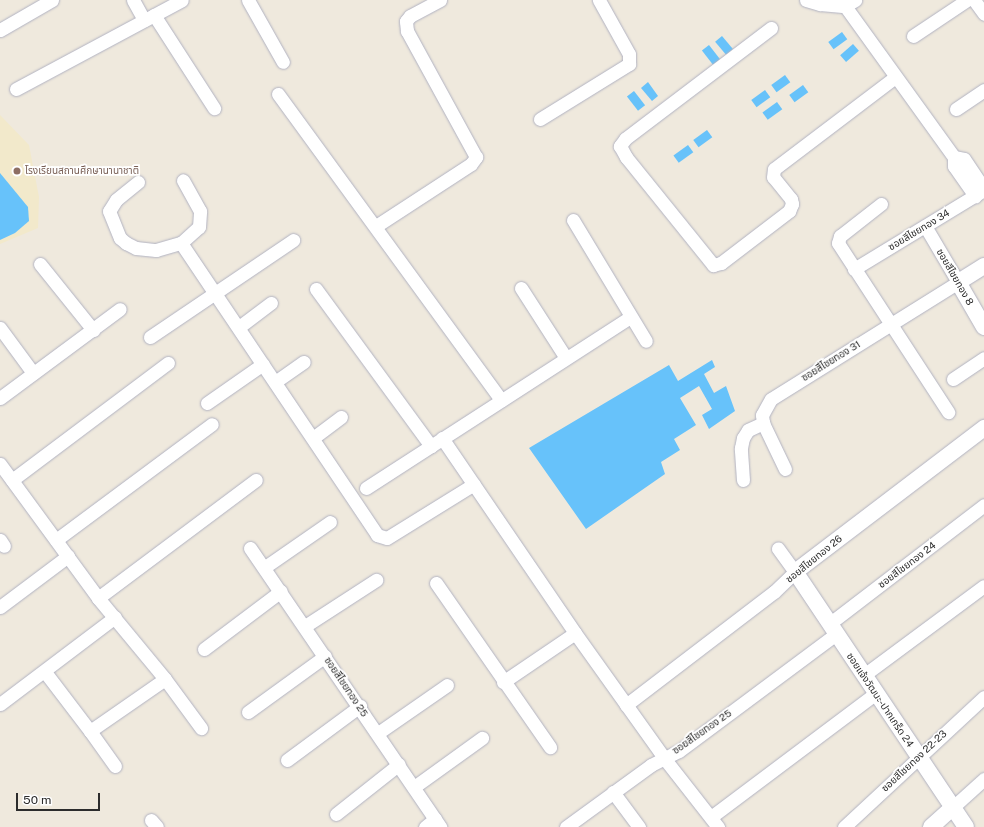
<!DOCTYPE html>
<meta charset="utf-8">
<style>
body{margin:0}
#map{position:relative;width:984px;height:827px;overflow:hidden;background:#efe9dd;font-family:"Public Sans","Noto Sans Thai",sans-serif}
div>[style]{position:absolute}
.education>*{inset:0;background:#f2e9cb}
.water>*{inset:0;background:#67c2fa;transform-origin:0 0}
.roads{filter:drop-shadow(0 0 1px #b1b2c1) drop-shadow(0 0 1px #b1b2c1)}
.minor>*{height:13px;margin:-6.5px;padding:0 6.5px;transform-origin:6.5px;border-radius:6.5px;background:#fff}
.tertiary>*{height:16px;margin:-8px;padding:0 8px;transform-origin:8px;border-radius:8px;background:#fff}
.dots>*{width:11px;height:11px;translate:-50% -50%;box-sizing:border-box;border:2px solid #fff;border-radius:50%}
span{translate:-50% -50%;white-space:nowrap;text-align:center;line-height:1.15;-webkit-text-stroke:3.5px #fff;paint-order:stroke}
.education-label{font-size:10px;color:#785e54}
.left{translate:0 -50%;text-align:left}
.street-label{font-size:10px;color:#2c2c2c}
.scale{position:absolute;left:16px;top:793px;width:84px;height:18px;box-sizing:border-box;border:2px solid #2c2c2c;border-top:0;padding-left:5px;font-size:12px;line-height:14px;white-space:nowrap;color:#2c2c2c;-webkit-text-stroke:3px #fff;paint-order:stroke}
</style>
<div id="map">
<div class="education">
<div style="clip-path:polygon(0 115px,29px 145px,39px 197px,38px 228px,0 244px)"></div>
</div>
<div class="water">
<div style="left:842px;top:32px;width:9px;height:17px;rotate:54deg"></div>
<div style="left:722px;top:36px;width:17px;height:9px;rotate:50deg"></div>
<div style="left:853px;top:44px;width:9px;height:17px;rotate:49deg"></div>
<div style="left:709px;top:45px;width:18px;height:9px;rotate:52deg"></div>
<div style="left:785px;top:75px;width:9px;height:17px;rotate:54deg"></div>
<div style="clip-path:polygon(648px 82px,658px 96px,652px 101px,641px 88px)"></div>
<div style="left:803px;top:85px;width:9px;height:17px;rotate:54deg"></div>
<div style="left:765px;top:90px;width:9px;height:17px;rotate:54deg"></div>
<div style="left:634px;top:91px;width:18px;height:9px;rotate:52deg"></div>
<div style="left:777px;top:102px;width:9px;height:18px;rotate:54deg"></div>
<div style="left:707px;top:130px;width:9px;height:17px;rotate:54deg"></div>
<div style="left:688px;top:145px;width:9px;height:18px;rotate:54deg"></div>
<div style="clip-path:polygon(0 173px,28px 207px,29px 221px,15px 233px,0 240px)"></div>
<div style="clip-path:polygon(712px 360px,715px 367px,704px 374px,714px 393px,726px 386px,735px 411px,709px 429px,702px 415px,712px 409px,699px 386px,680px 398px,696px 425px,674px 439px,680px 450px,661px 462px,665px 474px,586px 529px,529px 448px,669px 365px,678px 381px)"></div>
</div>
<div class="roads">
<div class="minor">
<div style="left:133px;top:0;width:23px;rotate:61deg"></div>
<div style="left:248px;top:0;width:71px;rotate:60.6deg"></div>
<div style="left:806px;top:0;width:15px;rotate:16deg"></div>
<div style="left:820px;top:4px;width:25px;rotate:5deg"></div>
<div style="left:845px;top:6px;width:12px;rotate:-31deg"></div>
<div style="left:974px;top:0;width:17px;rotate:54deg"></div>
<div style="left:845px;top:6px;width:186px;rotate:54.2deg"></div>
<div style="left:954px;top:157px;width:9px;rotate:90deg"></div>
<div style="left:954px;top:166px;width:37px;rotate:55deg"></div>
<div style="left:154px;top:15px;width:111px;rotate:57.2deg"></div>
<div style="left:771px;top:28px;width:183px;rotate:142.8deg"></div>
<div style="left:625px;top:139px;width:9px;rotate:126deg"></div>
<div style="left:620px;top:146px;width:13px;rotate:61deg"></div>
<div style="left:626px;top:157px;width:139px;rotate:51.1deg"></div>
<div style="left:713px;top:265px;width:8px;rotate:-14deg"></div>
<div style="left:721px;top:263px;width:86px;rotate:-37.4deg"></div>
<div style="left:789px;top:211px;width:8px;rotate:-67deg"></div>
<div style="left:792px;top:204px;width:5px;rotate:-101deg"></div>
<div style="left:791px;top:199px;width:28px;rotate:-129deg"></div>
<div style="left:773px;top:177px;width:8px;rotate:-83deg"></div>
<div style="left:774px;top:169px;width:152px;rotate:-37.2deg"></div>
<div style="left:0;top:30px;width:60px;rotate:-30deg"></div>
<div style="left:913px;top:36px;width:65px;rotate:-33.7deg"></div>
<div style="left:16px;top:89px;width:188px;rotate:-28.2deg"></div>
<div style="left:278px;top:94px;width:379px;rotate:53.9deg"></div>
<div style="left:956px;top:109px;width:34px;rotate:-34deg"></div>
<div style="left:540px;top:119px;width:105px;rotate:-31.7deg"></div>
<div style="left:629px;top:64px;width:10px;rotate:-90deg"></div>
<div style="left:629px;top:54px;width:62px;rotate:-119.1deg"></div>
<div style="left:954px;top:157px;width:10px;rotate:11deg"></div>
<div style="left:964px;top:159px;width:36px;rotate:56deg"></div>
<div style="left:138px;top:182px;width:28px;rotate:141deg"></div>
<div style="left:116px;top:200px;width:13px;rotate:122deg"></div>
<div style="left:109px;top:211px;width:29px;rotate:68deg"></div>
<div style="left:120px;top:238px;width:8px;rotate:40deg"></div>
<div style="left:126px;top:243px;width:11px;rotate:27deg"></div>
<div style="left:136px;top:248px;width:20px;rotate:6deg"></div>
<div style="left:156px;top:250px;width:26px;rotate:-16deg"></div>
<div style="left:181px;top:243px;width:24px;rotate:-42deg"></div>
<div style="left:199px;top:227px;width:16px;rotate:-86deg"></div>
<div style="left:200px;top:211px;width:35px;rotate:-119deg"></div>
<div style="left:881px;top:204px;width:52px;rotate:142deg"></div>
<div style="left:840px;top:236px;width:7px;rotate:106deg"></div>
<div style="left:838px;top:243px;width:202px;rotate:56.9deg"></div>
<div style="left:573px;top:220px;width:141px;rotate:58.9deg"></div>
<div style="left:376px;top:226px;width:113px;rotate:-33.1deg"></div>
<div style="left:471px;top:164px;width:9px;rotate:-54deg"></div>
<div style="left:476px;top:157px;width:144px;rotate:-118.7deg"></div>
<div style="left:407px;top:31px;width:10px;rotate:-96deg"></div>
<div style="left:406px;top:21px;width:6px;rotate:-51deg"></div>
<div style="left:410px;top:16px;width:34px;rotate:-28deg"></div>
<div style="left:181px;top:243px;width:352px;rotate:56.1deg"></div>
<div style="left:377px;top:535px;width:10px;rotate:17deg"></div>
<div style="left:387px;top:538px;width:102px;rotate:-31.8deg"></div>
<div style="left:40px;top:264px;width:85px;rotate:51.2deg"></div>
<div style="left:854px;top:269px;width:152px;rotate:-31.3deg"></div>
<div style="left:521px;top:288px;width:83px;rotate:57.3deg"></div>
<div style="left:316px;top:289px;width:195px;rotate:53.8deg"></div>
<div style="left:239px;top:327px;width:40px;rotate:-37deg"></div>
<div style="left:0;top:328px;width:56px;rotate:53.7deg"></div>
<div style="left:150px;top:337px;width:173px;rotate:-34.1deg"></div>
<div style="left:953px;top:379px;width:37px;rotate:-34deg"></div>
<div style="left:275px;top:382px;width:35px;rotate:-35deg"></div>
<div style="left:0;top:398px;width:149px;rotate:-36.6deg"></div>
<div style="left:207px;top:403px;width:68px;rotate:-34.9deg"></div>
<div style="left:313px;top:438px;width:35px;rotate:-37deg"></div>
<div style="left:442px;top:438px;width:236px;rotate:55.7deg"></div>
<div style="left:575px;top:633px;width:153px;rotate:54.5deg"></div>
<div style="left:664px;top:758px;width:88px;rotate:52deg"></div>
<div style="left:0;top:464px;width:166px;rotate:53.8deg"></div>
<div style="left:98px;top:598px;width:105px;rotate:50.4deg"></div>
<div style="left:165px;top:679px;width:61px;rotate:53.7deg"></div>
<div style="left:785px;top:469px;width:51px;rotate:-115.6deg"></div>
<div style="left:763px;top:423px;width:8px;rotate:-97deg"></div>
<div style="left:762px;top:415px;width:18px;rotate:-61deg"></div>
<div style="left:771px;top:399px;width:221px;rotate:-32deg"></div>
<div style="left:958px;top:282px;width:65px;rotate:-120.5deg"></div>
<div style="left:12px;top:480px;width:195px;rotate:-36.9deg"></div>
<div style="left:743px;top:480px;width:32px;rotate:-94deg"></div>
<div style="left:741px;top:448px;width:10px;rotate:-79deg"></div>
<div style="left:743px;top:438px;width:9px;rotate:-58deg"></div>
<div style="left:748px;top:430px;width:17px;rotate:-25deg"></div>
<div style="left:366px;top:488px;width:315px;rotate:-32.9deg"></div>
<div style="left:0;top:540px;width:7px;rotate:56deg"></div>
<div style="left:56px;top:540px;width:194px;rotate:-36.6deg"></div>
<div style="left:250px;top:548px;width:338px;rotate:55.7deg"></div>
<div style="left:265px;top:567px;width:79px;rotate:-34.7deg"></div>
<div style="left:436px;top:583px;width:200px;rotate:55.2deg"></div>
<div style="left:98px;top:598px;width:197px;rotate:-36.8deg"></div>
<div style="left:0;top:607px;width:85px;rotate:-36.9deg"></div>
<div style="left:829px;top:624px;width:195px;rotate:-37.5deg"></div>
<div style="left:305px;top:626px;width:85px;rotate:-32.9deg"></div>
<div style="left:204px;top:649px;width:96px;rotate:-37deg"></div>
<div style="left:45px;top:672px;width:74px;rotate:52.7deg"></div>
<div style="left:90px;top:731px;width:91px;rotate:-34.7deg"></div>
<div style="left:864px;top:675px;width:149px;rotate:-36.6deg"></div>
<div style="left:503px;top:682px;width:87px;rotate:-34.2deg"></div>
<div style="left:0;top:704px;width:144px;rotate:-37.1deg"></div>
<div style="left:626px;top:705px;width:186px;rotate:-37.4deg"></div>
<div style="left:774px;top:592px;width:29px;rotate:-44deg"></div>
<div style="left:795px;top:572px;width:29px;rotate:-126deg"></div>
<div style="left:248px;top:712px;width:95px;rotate:-36deg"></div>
<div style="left:90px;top:731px;width:43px;rotate:54.5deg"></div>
<div style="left:378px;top:733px;width:84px;rotate:-34.8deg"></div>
<div style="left:287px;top:760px;width:91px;rotate:-36.5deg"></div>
<div style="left:414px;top:787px;width:84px;rotate:-35.8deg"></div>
<div style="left:613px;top:792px;width:44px;rotate:53.4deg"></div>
<div style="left:953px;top:807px;width:42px;rotate:-42.1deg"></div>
<div style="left:336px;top:814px;width:80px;rotate:-38.4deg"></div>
<div style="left:711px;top:817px;width:206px;rotate:-36.9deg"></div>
<div style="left:151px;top:820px;width:9px;rotate:49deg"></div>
<div style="left:425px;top:827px;width:13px;rotate:-39deg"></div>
<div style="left:566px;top:827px;width:105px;rotate:-36.1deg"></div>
<div style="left:651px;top:765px;width:31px;rotate:-27deg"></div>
<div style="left:679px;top:751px;width:196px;rotate:-36.7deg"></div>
<div style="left:844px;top:827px;width:191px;rotate:-42.9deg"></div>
</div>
<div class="tertiary">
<div style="left:984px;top:266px;width:31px;rotate:148deg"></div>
<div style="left:958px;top:282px;width:52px;rotate:60deg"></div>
<div style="left:931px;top:827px;width:30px;rotate:-42deg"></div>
<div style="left:966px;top:827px;width:307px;rotate:-123.8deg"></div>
<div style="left:795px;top:572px;width:238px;rotate:-37.3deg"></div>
</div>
</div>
<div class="dots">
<div style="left:17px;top:171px;background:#8d6e63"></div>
</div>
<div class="education-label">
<span class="left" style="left:25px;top:171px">โรงเรียนสถานศึกษานานาชาติ</span>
</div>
<div class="street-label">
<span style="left:919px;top:230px;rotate:-31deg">ซอยสีไชยทอง 34</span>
<span style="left:955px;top:277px;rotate:60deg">ซอยสีไชยทอง 8</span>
<span style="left:831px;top:361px;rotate:-32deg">ซอยสีไชยทอง 31</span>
<span style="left:814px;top:559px;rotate:-39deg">ซอยสีไชยทอง 26</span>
<span style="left:907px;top:565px;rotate:-37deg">ซอยสีไชยทอง 24</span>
<span style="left:346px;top:687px;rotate:56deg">ซอยสีไชยทอง 25</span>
<span style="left:880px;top:700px;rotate:56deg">ซอยแจ้งวัฒนะ-ปากเกร็ด 24</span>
<span style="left:702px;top:732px;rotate:-35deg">ซอยสีไชยทอง 25</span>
<span style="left:914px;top:761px;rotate:-43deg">ซอยสีไชยทอง 22-23</span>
</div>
<div class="scale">50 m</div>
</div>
